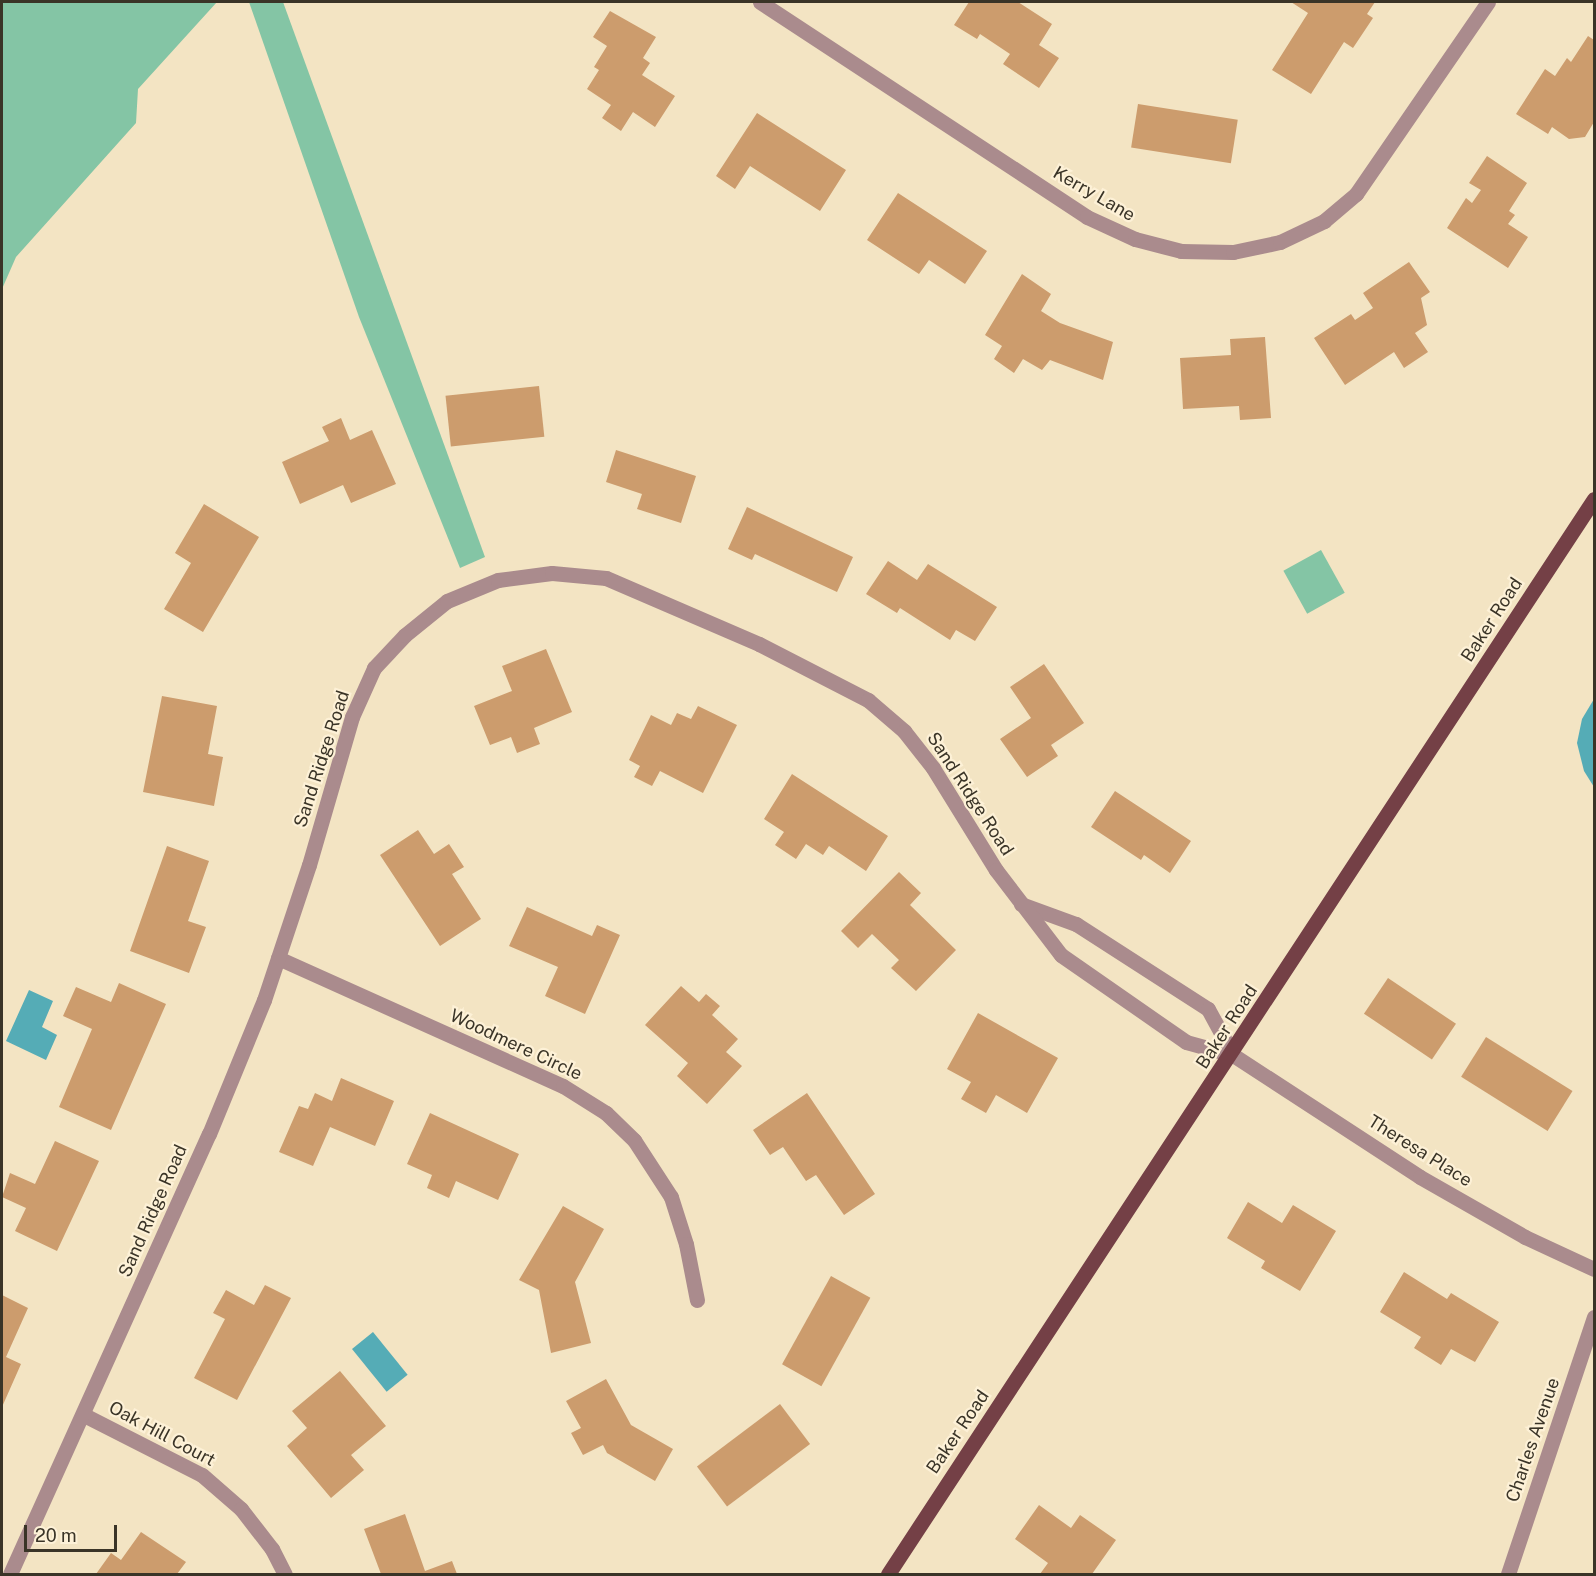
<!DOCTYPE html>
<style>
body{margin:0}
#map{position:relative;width:1596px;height:1576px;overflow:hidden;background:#f3e4c3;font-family:"Public Sans",sans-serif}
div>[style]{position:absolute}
.green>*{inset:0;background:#84c5a5;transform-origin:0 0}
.water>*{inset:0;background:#55acb6;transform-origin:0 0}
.building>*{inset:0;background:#cc9c6d;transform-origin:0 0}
.minor>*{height:15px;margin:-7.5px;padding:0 7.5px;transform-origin:7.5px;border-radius:7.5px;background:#aa8b8d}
.major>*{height:15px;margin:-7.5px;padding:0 7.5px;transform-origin:7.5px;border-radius:7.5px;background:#744046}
span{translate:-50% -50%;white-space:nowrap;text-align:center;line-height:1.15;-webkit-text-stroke:4.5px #fdf1d7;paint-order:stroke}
.street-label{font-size:18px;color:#3a3427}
.frame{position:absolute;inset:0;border:3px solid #3a3427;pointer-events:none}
.scale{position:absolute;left:24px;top:1525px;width:93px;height:27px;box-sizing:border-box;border:3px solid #3a3427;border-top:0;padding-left:8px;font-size:18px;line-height:21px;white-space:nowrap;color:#3a3427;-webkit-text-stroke:4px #fdf1d7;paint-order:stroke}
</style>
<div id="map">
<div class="green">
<div style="clip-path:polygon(2px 2px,217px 2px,138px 89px,136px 123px,16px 257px,2px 289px)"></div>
<div style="clip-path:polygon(249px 2px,283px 2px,485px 557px,460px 568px,359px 317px)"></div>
<div style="left:1321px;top:550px;width:49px;height:43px;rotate:61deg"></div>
</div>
<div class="water">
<div style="clip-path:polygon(1594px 699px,1594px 787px,1584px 771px,1577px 743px,1582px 719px)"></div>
<div style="clip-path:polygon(29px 990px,53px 1001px,42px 1027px,57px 1035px,46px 1060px,6px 1041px)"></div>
<div style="left:373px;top:1332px;width:55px;height:27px;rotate:51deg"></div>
</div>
<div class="building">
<div style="clip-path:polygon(969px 2px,1018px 2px,1052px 24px,1039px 45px,1059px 58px,1039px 88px,1003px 64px,1010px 54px,980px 34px,977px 39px,954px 25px)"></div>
<div style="clip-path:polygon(1291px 2px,1375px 2px,1367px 14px,1373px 18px,1353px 48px,1344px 42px,1311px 94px,1272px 70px,1308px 13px)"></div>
<div style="clip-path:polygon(610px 11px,656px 37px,643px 58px,650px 63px,642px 75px,675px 96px,655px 127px,633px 112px,621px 131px,602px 118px,611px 105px,587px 89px,599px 70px,594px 67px,607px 46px,593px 37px)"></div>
<div style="clip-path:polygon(1588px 36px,1594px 40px,1594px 122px,1585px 137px,1569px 139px,1552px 127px,1548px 134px,1516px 114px,1545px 69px,1555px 76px,1567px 58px,1571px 62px)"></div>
<div style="left:1138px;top:104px;width:101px;height:44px;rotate:9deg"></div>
<div style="clip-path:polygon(757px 113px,846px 170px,820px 211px,750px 166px,735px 189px,716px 176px)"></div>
<div style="clip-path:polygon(1487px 156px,1527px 183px,1509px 211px,1515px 215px,1508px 224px,1528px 237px,1508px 268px,1447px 228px,1466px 198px,1472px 203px,1481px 190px,1469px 183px)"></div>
<div style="clip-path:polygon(898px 193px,987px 251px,965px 284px,929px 260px,919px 274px,867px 240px)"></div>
<div style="clip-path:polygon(1409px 262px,1430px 292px,1421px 298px,1427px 325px,1415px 333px,1428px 352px,1404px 368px,1394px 352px,1345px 385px,1314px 338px,1351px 314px,1355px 320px,1373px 308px,1363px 293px)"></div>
<div style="clip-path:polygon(1022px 274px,1051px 294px,1041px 311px,1060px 323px,1113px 342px,1103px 380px,1050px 360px,1042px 370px,1023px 359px,1014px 373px,994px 359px,1002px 346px,985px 335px)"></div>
<div style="clip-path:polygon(1265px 337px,1271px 418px,1240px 420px,1239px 406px,1183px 409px,1180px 358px,1231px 355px,1230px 339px)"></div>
<div style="left:539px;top:386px;width:51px;height:94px;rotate:84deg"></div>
<div style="clip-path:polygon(341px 418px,350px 440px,372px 430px,396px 484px,351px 503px,343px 485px,300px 504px,282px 462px,329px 441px,322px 427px)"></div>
<div style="clip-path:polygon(616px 450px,696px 476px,681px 523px,637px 509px,642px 494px,606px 482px)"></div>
<div style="clip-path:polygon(204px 504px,259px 537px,203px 632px,164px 609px,191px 563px,175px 553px)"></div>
<div style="clip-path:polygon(747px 507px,853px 557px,837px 592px,755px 554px,752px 560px,728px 549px)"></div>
<div style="clip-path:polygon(888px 561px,917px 580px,928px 564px,997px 607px,975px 641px,956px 630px,950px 640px,900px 608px,897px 613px,866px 594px)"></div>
<div style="clip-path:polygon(546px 649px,572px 712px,534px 728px,540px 744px,517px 753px,511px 737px,490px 745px,474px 706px,512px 691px,502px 666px)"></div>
<div style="clip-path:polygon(1044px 664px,1084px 723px,1051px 745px,1058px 756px,1027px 777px,1000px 739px,1031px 718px,1010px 687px)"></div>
<div style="clip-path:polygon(162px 696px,217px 706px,208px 754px,223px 757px,214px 806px,143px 792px)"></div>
<div style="clip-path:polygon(698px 706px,737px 725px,703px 793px,660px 771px,652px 786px,634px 777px,640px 766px,629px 760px,651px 715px,671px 725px,677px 713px,691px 719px)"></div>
<div style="clip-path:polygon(792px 774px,888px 836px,866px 871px,829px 846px,823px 855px,806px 844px,796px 859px,775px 845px,784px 832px,764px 819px)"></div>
<div style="clip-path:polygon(1115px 791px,1191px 841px,1170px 873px,1144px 855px,1141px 860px,1091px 827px)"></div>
<div style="clip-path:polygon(418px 830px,434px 854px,449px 844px,464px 867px,452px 874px,481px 919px,440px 946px,380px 855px)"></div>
<div style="clip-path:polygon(167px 846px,209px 861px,188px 921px,206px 927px,189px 973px,130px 951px)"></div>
<div style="clip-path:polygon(899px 872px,921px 893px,910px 905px,956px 950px,916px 991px,891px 968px,899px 960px,872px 934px,858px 948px,841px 931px)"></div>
<div style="clip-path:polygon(527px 907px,592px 936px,597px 925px,620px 935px,585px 1014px,545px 996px,558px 967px,509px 946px)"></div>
<div style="left:1388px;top:978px;width:82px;height:43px;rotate:34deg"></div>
<div style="clip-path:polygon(119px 983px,166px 1004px,111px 1130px,59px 1107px,92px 1029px,63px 1016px,76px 987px,111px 1002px)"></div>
<div style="clip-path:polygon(681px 986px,699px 1002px,706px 994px,720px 1006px,712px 1015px,738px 1039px,726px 1052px,742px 1066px,707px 1104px,677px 1076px,688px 1063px,645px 1025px)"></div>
<div style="clip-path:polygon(978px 1013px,1058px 1058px,1027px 1113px,996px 1095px,986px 1113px,961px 1099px,971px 1082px,947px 1069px)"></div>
<div style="left:1486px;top:1037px;width:102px;height:47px;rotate:32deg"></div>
<div style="clip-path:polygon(341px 1078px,394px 1101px,375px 1146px,330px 1127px,313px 1166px,279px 1152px,299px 1106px,308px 1109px,315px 1093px,332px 1101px)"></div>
<div style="clip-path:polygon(807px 1093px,875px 1194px,844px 1215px,816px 1175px,806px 1181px,783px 1147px,770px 1155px,753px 1130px)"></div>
<div style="clip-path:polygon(430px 1113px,519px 1154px,498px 1200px,456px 1181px,449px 1198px,427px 1188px,432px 1175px,407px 1164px)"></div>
<div style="clip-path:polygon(55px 1141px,99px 1161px,57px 1251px,15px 1231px,26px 1208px,2px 1197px,10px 1173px,35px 1184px)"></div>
<div style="clip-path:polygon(1248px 1202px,1282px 1223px,1293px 1205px,1336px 1231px,1300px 1291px,1261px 1268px,1265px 1261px,1227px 1238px)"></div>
<div style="clip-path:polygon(563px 1206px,604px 1229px,575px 1282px,591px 1343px,551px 1353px,539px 1290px,519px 1280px)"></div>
<div style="clip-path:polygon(1404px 1272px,1447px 1299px,1451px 1293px,1499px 1322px,1475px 1362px,1451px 1349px,1441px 1365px,1414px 1348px,1421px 1337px,1380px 1312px)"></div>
<div style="left:831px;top:1276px;width:45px;height:101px;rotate:29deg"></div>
<div style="clip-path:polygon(265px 1285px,291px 1298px,237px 1400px,194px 1378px,225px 1319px,213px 1313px,226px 1290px,254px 1305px)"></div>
<div style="clip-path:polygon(2px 1295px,28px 1308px,6px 1357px,21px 1364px,2px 1407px)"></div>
<div style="clip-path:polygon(340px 1371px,386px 1426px,351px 1455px,364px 1470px,331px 1498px,287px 1446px,307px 1428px,292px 1411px)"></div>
<div style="clip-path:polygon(606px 1379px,631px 1425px,673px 1449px,655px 1481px,607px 1453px,603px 1445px,583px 1455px,571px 1433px,581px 1428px,566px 1401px)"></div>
<div style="left:780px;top:1404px;width:50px;height:104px;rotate:53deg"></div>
<div style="clip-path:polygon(1039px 1505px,1071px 1528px,1080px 1515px,1116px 1540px,1092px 1574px,1040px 1574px,1048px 1563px,1015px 1539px)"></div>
<div style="clip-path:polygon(405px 1514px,425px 1571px,452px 1561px,457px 1574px,381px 1574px,364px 1529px)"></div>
<div style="clip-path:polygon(141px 1532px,186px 1562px,177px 1574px,96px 1574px,111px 1553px,121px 1560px)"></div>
</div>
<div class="minor">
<div style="left:760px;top:2px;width:391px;rotate:33.3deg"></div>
<div style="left:1087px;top:217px;width:53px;rotate:24.6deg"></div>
<div style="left:1135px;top:239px;width:48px;rotate:14.6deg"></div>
<div style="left:1181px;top:251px;width:52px;rotate:1.1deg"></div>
<div style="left:1233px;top:252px;width:48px;rotate:-12deg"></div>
<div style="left:1280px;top:242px;width:49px;rotate:-25.5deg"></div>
<div style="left:1324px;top:221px;width:42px;rotate:-40.2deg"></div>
<div style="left:1356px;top:194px;width:233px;rotate:-55.5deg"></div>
<div style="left:1021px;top:904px;width:59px;rotate:20deg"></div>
<div style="left:1076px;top:924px;width:157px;rotate:32.8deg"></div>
<div style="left:1208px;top:1009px;width:52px;rotate:61.5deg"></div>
<div style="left:278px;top:958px;width:312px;rotate:24.2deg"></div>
<div style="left:563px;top:1086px;width:51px;rotate:32.1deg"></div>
<div style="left:606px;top:1113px;width:39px;rotate:44deg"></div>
<div style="left:634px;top:1140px;width:68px;rotate:57deg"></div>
<div style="left:671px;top:1197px;width:49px;rotate:72.3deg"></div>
<div style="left:686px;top:1244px;width:57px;rotate:78.9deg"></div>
<div style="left:84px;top:1415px;width:132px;rotate:27deg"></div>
<div style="left:202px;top:1475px;width:52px;rotate:41.1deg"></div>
<div style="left:241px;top:1509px;width:51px;rotate:52.2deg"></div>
<div style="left:272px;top:1549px;width:28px;rotate:63deg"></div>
<div style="left:10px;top:1574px;width:483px;rotate:-65.7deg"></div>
<div style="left:209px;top:1134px;width:145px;rotate:-67.7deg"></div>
<div style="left:264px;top:1000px;width:142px;rotate:-71.6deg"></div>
<div style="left:309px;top:865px;width:154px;rotate:-73.8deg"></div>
<div style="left:352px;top:717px;width:54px;rotate:-65.8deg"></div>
<div style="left:374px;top:668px;width:45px;rotate:-46.8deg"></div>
<div style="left:405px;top:635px;width:54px;rotate:-39deg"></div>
<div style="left:447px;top:601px;width:55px;rotate:-22.4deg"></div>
<div style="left:498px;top:580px;width:54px;rotate:-7.4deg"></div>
<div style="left:552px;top:573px;width:54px;rotate:5.3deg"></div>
<div style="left:606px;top:578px;width:167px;rotate:23.3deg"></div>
<div style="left:759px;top:644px;width:123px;rotate:27.2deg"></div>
<div style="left:868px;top:700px;width:48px;rotate:40.7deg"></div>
<div style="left:904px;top:731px;width:47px;rotate:51.9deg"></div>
<div style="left:933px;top:768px;width:120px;rotate:58.3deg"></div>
<div style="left:996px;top:870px;width:107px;rotate:52.6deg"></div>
<div style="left:1061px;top:955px;width:152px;rotate:34.8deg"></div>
<div style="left:1186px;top:1042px;width:49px;rotate:15.5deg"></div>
<div style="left:1233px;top:1055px;width:223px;rotate:33.1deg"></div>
<div style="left:1420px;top:1177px;width:121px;rotate:29.7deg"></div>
<div style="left:1525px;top:1237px;width:76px;rotate:24.9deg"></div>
<div style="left:1508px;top:1574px;width:271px;rotate:-71.5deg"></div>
</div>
<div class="major">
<div style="left:888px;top:1574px;width:1286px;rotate:-56.71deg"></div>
</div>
<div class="street-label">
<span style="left:1094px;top:194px;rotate:30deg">Kerry Lane</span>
<span style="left:1492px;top:620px;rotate:-57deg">Baker Road</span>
<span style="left:322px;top:759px;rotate:-72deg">Sand Ridge Road</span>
<span style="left:970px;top:794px;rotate:57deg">Sand Ridge Road</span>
<span style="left:1227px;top:1027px;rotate:-57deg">Baker Road</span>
<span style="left:516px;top:1045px;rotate:25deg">Woodmere Circle</span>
<span style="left:1420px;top:1151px;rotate:32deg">Theresa Place</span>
<span style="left:153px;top:1211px;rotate:-66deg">Sand Ridge Road</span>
<span style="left:958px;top:1432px;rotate:-56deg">Baker Road</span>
<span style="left:162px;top:1434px;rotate:28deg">Oak Hill Court</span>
<span style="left:1533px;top:1440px;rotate:-71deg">Charles Avenue</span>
</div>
<div class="frame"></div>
<div class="scale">20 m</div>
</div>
